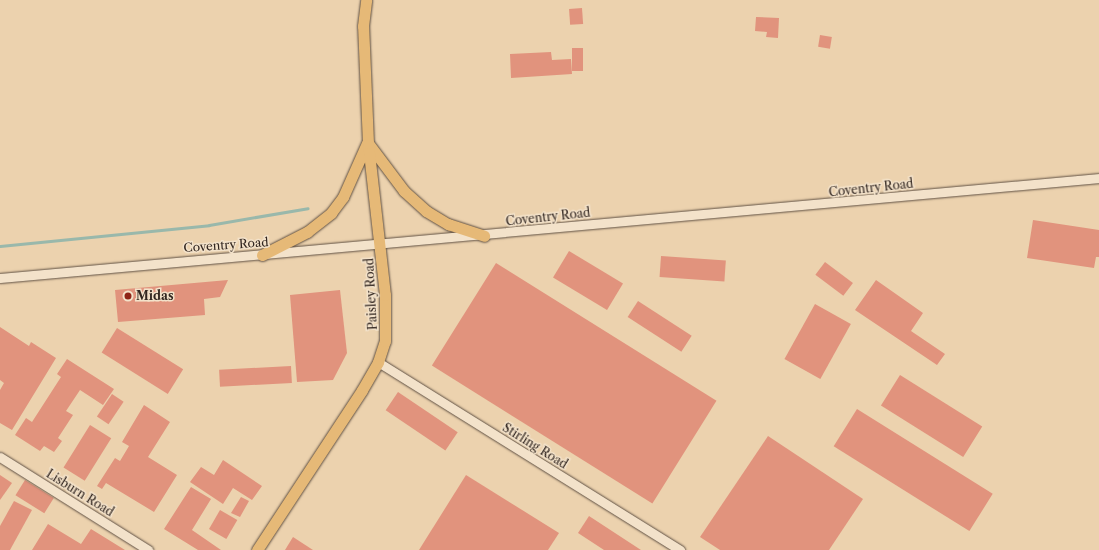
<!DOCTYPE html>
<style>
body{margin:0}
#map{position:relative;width:1099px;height:550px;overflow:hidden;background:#ecd2ae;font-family:"Libre Caslon Text",serif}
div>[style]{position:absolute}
.stream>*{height:3px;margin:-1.5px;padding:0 1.5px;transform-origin:1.5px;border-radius:1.5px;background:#99b8ab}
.building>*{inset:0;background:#e1937d;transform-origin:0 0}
.roads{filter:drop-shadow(0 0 1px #605144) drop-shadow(0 0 1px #605144)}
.minor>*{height:9px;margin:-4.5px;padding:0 4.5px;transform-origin:4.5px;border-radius:4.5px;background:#f3e2ca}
.major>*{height:11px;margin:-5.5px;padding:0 5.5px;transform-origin:5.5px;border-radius:5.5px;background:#e6b977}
.dots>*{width:11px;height:11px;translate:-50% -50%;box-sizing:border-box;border:2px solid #f3e2ca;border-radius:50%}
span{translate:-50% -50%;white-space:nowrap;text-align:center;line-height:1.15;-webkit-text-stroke:3px #f3e2ca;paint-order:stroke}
.street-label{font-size:12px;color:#322620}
.poi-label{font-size:12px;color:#322620;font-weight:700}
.left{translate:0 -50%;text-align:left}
</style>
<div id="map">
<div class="stream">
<div style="left:0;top:246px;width:210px;rotate:-5.7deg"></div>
<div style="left:209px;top:225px;width:100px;rotate:-9.7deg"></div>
</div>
<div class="building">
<div style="left:582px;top:8px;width:16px;height:13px;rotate:86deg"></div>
<div style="clip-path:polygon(756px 17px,779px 18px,778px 38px,766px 37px,767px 32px,755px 31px)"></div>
<div style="left:820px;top:35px;width:12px;height:12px;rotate:9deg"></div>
<div style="left:572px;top:48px;width:11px;height:23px"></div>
<div style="clip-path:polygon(551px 52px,552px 60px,571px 59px,572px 74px,511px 78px,510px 54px)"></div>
<div style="clip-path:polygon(1033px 220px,1099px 230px,1099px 257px,1096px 257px,1094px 268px,1027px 258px)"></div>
<div style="left:569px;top:251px;width:63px;height:31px;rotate:31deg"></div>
<div style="left:661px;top:256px;width:65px;height:21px;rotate:4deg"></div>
<div style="left:825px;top:262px;width:35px;height:16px;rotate:37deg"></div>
<div style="left:496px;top:263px;width:260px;height:121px;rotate:32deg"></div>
<div style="clip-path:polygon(228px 280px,220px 297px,204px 299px,205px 315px,118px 322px,115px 290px)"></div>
<div style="clip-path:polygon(876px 280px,923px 313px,911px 331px,945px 354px,937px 365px,855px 310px)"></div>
<div style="clip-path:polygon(340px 290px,347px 353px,333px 380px,297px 382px,290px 295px)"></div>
<div style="left:638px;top:301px;width:64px;height:19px;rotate:33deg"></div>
<div style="left:815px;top:304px;width:41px;height:63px;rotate:29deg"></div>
<div style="clip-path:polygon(0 327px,29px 346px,31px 342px,56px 358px,12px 430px,0 423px,0 390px,4px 383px,0 380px)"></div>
<div style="left:117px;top:328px;width:78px;height:29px;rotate:32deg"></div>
<div style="clip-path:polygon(67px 359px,114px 389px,103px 405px,80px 390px,66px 411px,73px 415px,58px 438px,62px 441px,54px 452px,44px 446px,40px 451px,15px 435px,26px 418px,32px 422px,61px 377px,57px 374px)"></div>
<div style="left:291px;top:366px;width:17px;height:72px;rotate:87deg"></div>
<div style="left:900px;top:375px;width:97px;height:36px;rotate:32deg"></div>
<div style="left:398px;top:392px;width:72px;height:22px;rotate:34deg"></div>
<div style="left:112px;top:394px;width:14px;height:27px;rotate:34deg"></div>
<div style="clip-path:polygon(144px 405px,170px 422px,148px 457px,177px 475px,154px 512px,106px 483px,102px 489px,97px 486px,115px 458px,120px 461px,129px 446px,122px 442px)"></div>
<div style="left:857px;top:409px;width:160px;height:44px;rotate:32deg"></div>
<div style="left:90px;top:425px;width:25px;height:50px;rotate:32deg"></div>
<div style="clip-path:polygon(768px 436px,863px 499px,829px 550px,720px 550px,700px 537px)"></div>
<div style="clip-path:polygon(223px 460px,262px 486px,252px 500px,233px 488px,223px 504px,190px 482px,201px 467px,214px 475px)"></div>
<div style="clip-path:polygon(0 475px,12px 483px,0 500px)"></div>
<div style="clip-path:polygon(466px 475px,559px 533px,548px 550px,419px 550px)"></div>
<div style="left:25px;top:480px;width:34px;height:18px;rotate:32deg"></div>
<div style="clip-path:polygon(191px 487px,211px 499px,192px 530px,221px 550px,198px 550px,164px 529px)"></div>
<div style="clip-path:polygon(241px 497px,249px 501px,240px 517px,231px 513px)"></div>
<div style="clip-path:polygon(14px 501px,32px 510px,10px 550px,0 550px,0 526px)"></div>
<div style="left:220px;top:510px;width:20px;height:22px;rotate:30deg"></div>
<div style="clip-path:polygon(589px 516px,641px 550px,604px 550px,578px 533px)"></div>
<div style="clip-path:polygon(48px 524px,81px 544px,91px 529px,125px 550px,32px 550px)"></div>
<div style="clip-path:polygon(293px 537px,313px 550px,285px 550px)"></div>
</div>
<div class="roads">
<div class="minor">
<div style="left:0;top:278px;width:1104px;rotate:-5.2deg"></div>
<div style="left:378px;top:362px;width:356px;rotate:31.9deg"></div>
<div style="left:0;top:457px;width:175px;rotate:32.1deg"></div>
</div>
<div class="major">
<div style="left:368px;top:143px;width:60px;rotate:53.1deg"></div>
<div style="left:404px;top:191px;width:30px;rotate:42deg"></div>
<div style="left:426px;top:211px;width:26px;rotate:31deg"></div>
<div style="left:448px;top:224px;width:38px;rotate:18deg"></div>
<div style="left:262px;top:255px;width:51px;rotate:-27.1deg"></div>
<div style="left:307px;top:232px;width:31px;rotate:-38deg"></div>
<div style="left:331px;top:213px;width:20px;rotate:-53deg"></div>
<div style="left:343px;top:197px;width:59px;rotate:-66deg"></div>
<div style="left:257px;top:550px;width:191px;rotate:-56.7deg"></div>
<div style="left:362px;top:390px;width:32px;rotate:-60deg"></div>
<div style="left:378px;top:362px;width:22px;rotate:-72deg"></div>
<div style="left:385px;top:341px;width:46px;rotate:-90deg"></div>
<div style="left:385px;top:295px;width:153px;rotate:-96.4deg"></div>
<div style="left:368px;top:143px;width:117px;rotate:-92.4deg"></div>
<div style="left:363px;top:26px;width:26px;rotate:-83deg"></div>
</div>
</div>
<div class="dots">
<div style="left:128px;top:296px;background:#8f2418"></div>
</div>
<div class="street-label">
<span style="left:871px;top:188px;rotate:-6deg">Coventry Road</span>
<span style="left:548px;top:217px;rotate:-6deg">Coventry Road</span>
<span style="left:226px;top:245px;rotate:-4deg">Coventry Road</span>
<span style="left:371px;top:294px;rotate:-93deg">Paisley Road</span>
<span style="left:535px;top:446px;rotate:32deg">Stirling Road</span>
<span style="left:80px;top:493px;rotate:32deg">Lisburn Road</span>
</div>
<div class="poi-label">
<span class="left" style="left:136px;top:296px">Midas</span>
</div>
</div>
